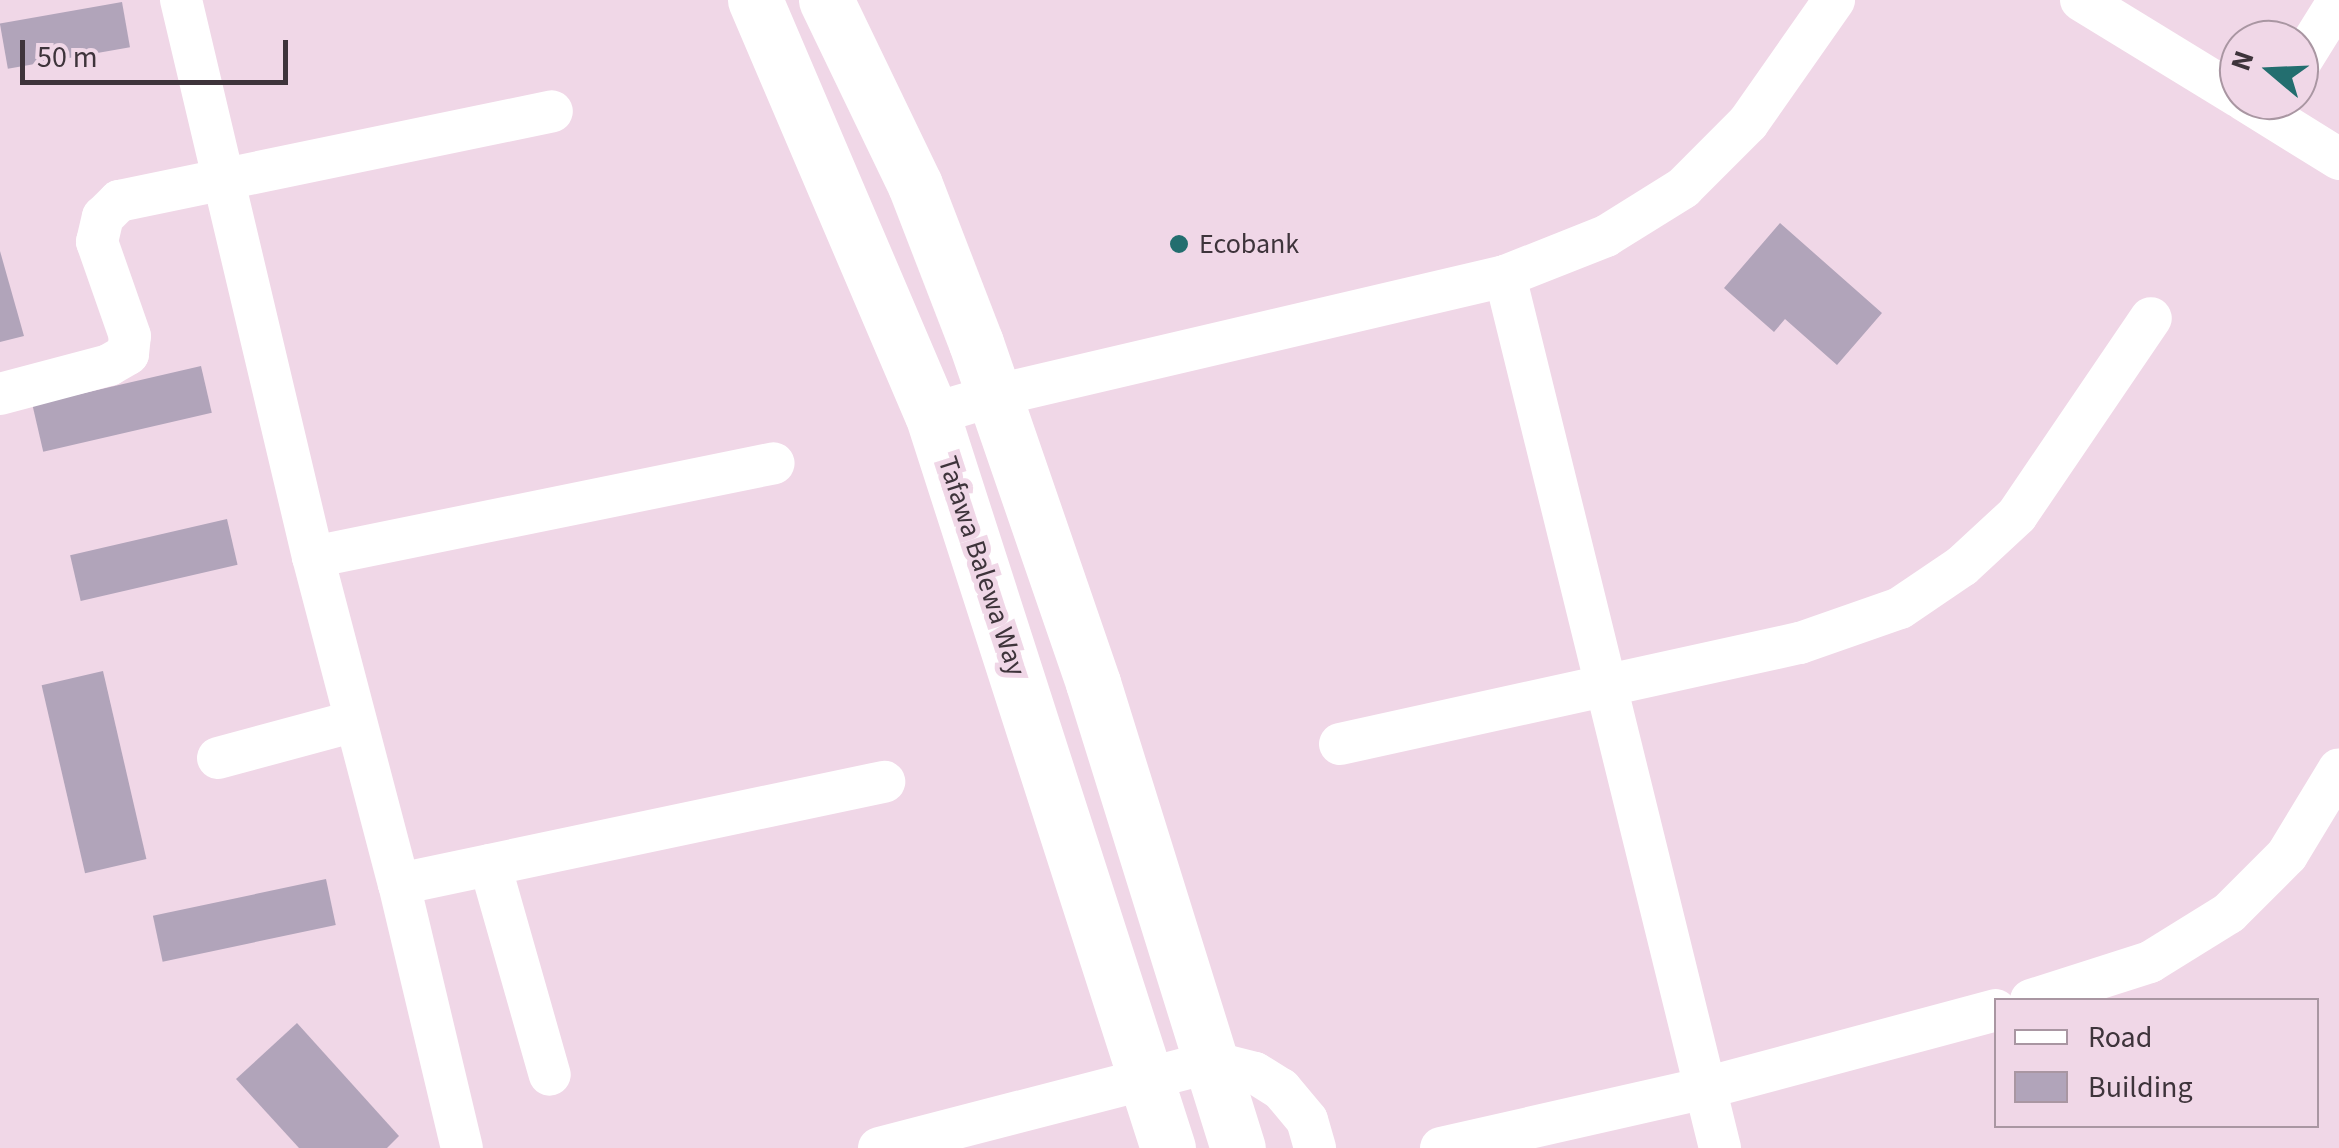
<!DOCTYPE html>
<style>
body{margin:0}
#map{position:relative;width:2339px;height:1148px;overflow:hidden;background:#f0d7e7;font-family:"Source Sans 3",sans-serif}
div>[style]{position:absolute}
.building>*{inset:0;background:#b1a4ba;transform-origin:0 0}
.minor>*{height:42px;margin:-21px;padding:0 21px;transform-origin:21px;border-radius:21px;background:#fff}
.major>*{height:55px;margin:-27.5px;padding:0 27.5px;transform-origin:27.5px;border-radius:27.5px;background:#fff}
.dots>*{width:28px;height:28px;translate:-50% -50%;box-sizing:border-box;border:5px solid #f0d7e7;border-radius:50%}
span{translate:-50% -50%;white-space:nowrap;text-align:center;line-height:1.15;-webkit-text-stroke:10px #f0d7e7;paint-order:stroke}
.poi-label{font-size:28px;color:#3e343b}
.left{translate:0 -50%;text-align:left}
.street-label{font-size:28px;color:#3e343b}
.legend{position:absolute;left:1994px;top:998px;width:325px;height:130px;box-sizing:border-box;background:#f0d7e7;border:2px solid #a996a2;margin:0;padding:12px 18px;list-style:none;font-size:30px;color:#3e343b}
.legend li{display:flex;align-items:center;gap:20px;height:50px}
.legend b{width:50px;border:2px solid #a996a2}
.north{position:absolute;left:2219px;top:20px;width:100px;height:100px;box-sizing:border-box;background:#f0d7e7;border:2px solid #a996a2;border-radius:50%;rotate:289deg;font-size:28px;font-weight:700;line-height:40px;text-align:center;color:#3e343b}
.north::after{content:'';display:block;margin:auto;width:35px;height:45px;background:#236e6f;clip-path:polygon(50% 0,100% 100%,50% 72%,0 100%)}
.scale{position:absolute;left:20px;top:40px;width:268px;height:45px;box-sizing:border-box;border:5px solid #3e343b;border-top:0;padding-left:12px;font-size:30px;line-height:35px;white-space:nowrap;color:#3e343b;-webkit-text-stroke:8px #f0d7e7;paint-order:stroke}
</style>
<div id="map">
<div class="building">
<div style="left:122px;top:2px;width:46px;height:124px;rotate:80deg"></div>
<div style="clip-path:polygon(1780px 223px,1882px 313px,1837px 365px,1785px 319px,1774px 332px,1724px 288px)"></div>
<div style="clip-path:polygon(0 251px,24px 336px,0 342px)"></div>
<div style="left:201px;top:366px;width:48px;height:173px;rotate:77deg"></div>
<div style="left:227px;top:519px;width:47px;height:161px;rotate:77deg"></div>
<div style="left:103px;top:671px;width:193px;height:63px;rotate:77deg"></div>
<div style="left:326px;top:879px;width:47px;height:177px;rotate:78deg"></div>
<div style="clip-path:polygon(297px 1023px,399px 1136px,387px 1148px,299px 1148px,236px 1079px)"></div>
</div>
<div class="minor">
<div style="left:181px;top:0;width:572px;rotate:76.67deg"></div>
<div style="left:313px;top:557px;width:338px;rotate:75.3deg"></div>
<div style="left:399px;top:884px;width:271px;rotate:76.6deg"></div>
<div style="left:2081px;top:0;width:185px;rotate:31.5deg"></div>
<div style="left:2299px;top:64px;width:75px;rotate:-58deg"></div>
<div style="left:2244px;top:100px;width:112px;rotate:31.8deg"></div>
<div style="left:1505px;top:276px;width:898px;rotate:76.15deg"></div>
<div style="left:0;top:394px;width:113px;rotate:-14.9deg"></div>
<div style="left:109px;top:365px;width:22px;rotate:-30deg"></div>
<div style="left:128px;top:354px;width:18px;rotate:-84deg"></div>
<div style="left:130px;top:336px;width:100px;rotate:-109.3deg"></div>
<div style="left:97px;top:242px;width:26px;rotate:-77deg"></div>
<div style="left:103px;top:217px;width:23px;rotate:-45deg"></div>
<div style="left:119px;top:201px;width:442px;rotate:-11.7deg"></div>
<div style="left:932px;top:414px;width:64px;rotate:-16.4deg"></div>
<div style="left:993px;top:396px;width:526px;rotate:-13.19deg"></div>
<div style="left:1505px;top:276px;width:109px;rotate:-21.6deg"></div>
<div style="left:1606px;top:236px;width:91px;rotate:-31.9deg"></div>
<div style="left:1683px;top:188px;width:92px;rotate:-45deg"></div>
<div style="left:1748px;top:123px;width:150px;rotate:-55deg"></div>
<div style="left:313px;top:557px;width:470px;rotate:-11.5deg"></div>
<div style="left:1340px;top:744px;width:471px;rotate:-12.4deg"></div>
<div style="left:1800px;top:643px;width:106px;rotate:-19.3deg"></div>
<div style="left:1900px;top:608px;width:75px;rotate:-34.1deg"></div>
<div style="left:1962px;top:566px;width:75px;rotate:-42.8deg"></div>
<div style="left:2017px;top:515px;width:238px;rotate:-55.8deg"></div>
<div style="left:218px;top:758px;width:142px;rotate:-15.1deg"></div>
<div style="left:490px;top:865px;width:218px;rotate:74.1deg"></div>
<div style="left:399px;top:884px;width:496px;rotate:-11.9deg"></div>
<div style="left:2031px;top:1000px;width:125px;rotate:-17.7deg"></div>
<div style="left:2150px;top:962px;width:93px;rotate:-31.8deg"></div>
<div style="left:2229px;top:913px;width:82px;rotate:-45deg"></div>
<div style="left:2287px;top:855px;width:100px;rotate:-58.8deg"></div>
<div style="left:879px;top:1148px;width:343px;rotate:-14.5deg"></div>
<div style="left:1211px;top:1062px;width:45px;rotate:14deg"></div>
<div style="left:1255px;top:1073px;width:31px;rotate:32deg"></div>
<div style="left:1281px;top:1089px;width:40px;rotate:50deg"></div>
<div style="left:1307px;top:1120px;width:29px;rotate:74deg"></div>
<div style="left:1441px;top:1148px;width:271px;rotate:-12.8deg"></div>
<div style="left:1705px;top:1088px;width:301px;rotate:-15deg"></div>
</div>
<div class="major">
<div style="left:755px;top:0;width:450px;rotate:66.9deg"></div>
<div style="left:932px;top:414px;width:771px;rotate:72.18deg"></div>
<div style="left:826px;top:0;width:205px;rotate:64.3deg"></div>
<div style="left:915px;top:185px;width:169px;rotate:68.9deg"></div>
<div style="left:976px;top:343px;width:360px;rotate:71deg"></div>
<div style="left:1093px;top:683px;width:487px;rotate:72.7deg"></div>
</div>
<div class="dots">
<div style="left:1179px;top:244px;background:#236e6f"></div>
</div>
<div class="poi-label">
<span class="left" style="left:1199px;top:244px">Ecobank</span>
</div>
<div class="street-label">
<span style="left:982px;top:566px;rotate:72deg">Tafawa Balewa Way</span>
</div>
<ul class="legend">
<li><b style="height:12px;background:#fff"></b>Road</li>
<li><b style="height:28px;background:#b1a4ba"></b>Building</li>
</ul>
<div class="north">N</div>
<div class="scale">50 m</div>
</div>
